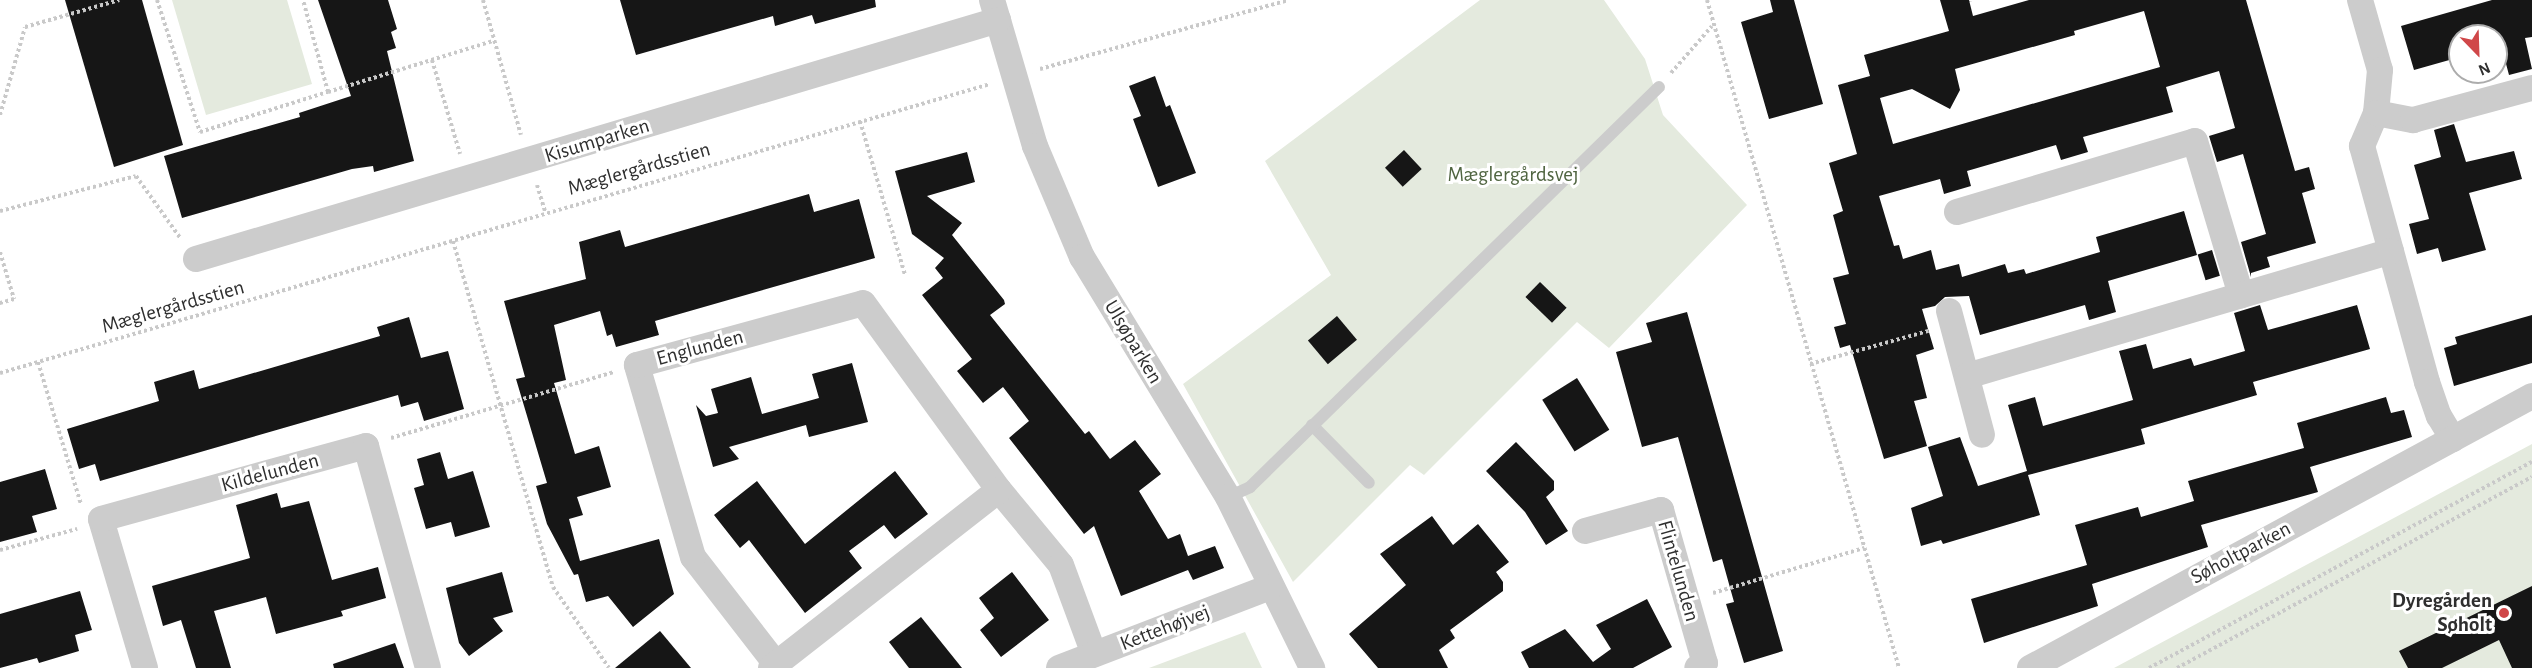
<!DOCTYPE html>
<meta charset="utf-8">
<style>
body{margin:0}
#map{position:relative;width:2532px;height:668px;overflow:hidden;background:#fff;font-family:"Alegreya Sans",sans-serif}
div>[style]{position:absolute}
.green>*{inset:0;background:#e4eade}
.building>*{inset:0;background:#161616;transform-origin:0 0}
.path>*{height:4px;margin-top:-2px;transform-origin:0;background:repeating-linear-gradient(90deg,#c9c9c9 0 3px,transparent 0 6px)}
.lane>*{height:12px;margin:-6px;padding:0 6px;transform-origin:6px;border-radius:6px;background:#ccc}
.street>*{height:26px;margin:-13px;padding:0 13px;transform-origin:13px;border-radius:13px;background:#ccc}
.dots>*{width:16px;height:16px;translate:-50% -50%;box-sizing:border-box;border:3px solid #fff;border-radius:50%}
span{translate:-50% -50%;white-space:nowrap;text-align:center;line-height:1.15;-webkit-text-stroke:6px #fff;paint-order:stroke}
.street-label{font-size:21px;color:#2f2f2f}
.park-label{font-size:21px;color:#506541}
.poi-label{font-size:21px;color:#2f2f2f;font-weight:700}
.right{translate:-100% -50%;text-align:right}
.north{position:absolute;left:2448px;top:24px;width:60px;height:60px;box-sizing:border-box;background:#fff;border:2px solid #acacac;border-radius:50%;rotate:157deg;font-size:16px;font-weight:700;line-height:24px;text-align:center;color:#2f2f2f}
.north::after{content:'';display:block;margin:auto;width:21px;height:27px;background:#d04749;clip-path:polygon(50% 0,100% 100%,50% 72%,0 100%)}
</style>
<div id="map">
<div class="green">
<div style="clip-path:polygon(172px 0,287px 0,312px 84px,206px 115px)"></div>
<div style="clip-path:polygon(1480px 0,1604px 0,1645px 59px,1663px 115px,1747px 205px,1609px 348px,1577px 322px,1424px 475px,1410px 465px,1293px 582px,1183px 384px,1331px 275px,1265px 161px)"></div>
<div style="clip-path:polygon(2532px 444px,2532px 668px,2114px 668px)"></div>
<div style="clip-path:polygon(1245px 632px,1262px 668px,1149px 668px)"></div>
</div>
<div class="building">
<div style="clip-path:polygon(65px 0,142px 0,183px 145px,114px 167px)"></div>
<div style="clip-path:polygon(318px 0,388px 0,397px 29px,391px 32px,396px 48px,387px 51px,414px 161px,374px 172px,373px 166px,352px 169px,182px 218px,164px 156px,300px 117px,299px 113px,351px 96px)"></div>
<div style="clip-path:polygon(620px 0,875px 0,876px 7px,815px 24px,812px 15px,775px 26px,773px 16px,636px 55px)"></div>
<div style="clip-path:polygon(1770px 0,1794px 0,1823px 104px,1769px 119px,1741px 22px,1773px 12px)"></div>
<div style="clip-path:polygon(evenodd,1940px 0,1969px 0,1973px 16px,2029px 0,2246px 0,2295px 171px,2309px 167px,2315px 189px,2302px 193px,2316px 243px,2267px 257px,2270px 267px,2251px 273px,2251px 277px,2241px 242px,2266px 234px,2243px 154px,2217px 162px,2209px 136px,2235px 128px,2219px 71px,2166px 87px,2173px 112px,2083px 137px,2088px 152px,2061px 160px,2056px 145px,1967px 171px,1971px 186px,1944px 194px,1940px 179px,1879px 196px,1894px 246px,1899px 245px,1903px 259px,1931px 250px,1936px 270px,1959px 264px,1962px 277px,2005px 264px,2008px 273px,2024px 269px,2026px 274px,2100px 252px,2096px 237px,2184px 211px,2197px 255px,2108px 281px,2116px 312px,2089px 320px,2085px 305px,1980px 335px,1969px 296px,1945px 297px,1935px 306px,1922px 309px,1934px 349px,1916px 355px,1927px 398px,1914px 401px,1927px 446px,1884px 459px,1850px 345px,1840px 348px,1834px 327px,1846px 324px,1833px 278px,1849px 274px,1833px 215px,1843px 211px,1829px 163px,1857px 154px,1838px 85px,1870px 76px,1864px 55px,1949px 31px,1940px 0,2144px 11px,2160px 67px,1893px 144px,1880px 98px,1912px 89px,1950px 109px,1960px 90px,1955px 69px,2075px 35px,2074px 31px,2144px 11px)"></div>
<div style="clip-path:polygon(2492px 0,2532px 0,2532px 37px,2525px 38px,2532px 69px,2509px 75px,2501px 45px,2496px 47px,2496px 36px,2460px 36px,2460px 57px,2414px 70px,2401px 26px)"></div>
<div style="clip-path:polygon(1155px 76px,1166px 107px,1170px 105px,1196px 173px,1158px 187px,1133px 119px,1141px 116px,1129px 86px)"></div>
<div style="clip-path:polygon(2454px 124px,2466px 162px,2514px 151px,2522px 179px,2469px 193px,2486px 250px,2442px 262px,2438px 248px,2417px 254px,2409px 224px,2429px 219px,2414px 165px,2441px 157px,2434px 130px)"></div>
<div style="left:1404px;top:150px;width:26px;height:26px;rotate:47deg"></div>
<div style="clip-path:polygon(967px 152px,975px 182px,927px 196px,962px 223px,952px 235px,1004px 300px,1005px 304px,990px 315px,1085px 434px,1089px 431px,1110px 459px,1135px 440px,1161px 474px,1139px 491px,1168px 539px,1180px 534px,1188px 556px,1215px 546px,1224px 568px,1193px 580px,1188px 570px,1121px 596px,1094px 526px,1084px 534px,1009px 438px,1029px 421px,1003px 387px,983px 403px,957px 371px,972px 359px,922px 295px,943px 278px,935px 268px,944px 258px,912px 234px,895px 171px)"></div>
<div style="clip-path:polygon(809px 194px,814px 212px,859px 199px,875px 258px,655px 321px,659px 335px,616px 347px,612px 334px,607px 336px,600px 311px,554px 325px,566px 380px,554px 383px,575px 454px,599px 446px,611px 487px,577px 497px,583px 515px,569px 519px,580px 561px,659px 539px,674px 594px,633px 627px,608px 596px,586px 602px,578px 574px,574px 575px,547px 524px,536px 486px,547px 483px,516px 379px,525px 377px,504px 301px,586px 279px,579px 242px,620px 230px,625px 247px)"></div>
<div style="left:2212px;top:250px;width:27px;height:15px;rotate:73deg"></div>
<div style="left:1540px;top:282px;width:37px;height:21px;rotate:44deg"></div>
<div style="clip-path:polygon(2260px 305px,2268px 330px,2357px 305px,2370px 349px,2253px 382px,2257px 395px,2141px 429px,2145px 444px,2028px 475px,2040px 515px,1943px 544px,1941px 540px,1921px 546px,1911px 508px,1943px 496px,1928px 447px,1960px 437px,1978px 486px,2027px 471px,2008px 405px,2035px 397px,2043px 426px,2133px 400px,2119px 351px,2146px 344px,2153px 369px,2191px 358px,2194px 366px,2245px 351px,2234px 313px)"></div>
<div style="clip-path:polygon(1687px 312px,1783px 651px,1744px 663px,1726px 604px,1734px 602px,1722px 559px,1713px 562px,1678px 437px,1642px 447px,1616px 352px,1652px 342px,1646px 323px)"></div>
<div style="clip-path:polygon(2532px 315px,2532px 363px,2454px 386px,2444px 348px,2457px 344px,2455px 337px)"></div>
<div style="left:1337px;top:316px;width:31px;height:38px;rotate:50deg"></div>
<div style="clip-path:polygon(409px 317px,421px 358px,448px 351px,464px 409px,424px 421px,418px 402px,401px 407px,398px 395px,100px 481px,95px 464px,79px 469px,67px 429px,159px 401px,154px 382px,194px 370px,199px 389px,380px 336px,377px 327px)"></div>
<div style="clip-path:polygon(852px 363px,868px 422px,809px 437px,806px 425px,729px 447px,739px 459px,713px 467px,696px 405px,706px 416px,718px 413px,711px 389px,751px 377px,762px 414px,819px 398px,812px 374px)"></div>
<div style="left:1577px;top:378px;width:61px;height:41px;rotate:58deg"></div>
<div style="clip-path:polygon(2386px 397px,2391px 413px,2404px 410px,2412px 437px,2310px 467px,2318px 492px,2201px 525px,2208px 547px,2092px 584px,2098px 606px,1984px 643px,1971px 599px,2087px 565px,2075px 525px,2138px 507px,2141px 517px,2194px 501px,2188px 481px,2304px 448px,2297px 423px)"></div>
<div style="clip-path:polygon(1516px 442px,1554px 481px,1554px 490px,1546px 497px,1568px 531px,1546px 545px,1525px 512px,1486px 471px)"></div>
<div style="clip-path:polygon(440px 452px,448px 479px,473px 471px,490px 527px,455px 537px,451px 522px,426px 529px,414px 488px,424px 485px,417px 459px)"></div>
<div style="clip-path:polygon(45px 469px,57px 509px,32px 516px,37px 532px,0 542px,0 482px)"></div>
<div style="clip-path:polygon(895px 471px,928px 514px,895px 539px,884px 525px,849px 551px,862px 568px,805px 613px,749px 540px,740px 548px,714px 515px,757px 481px,805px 544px)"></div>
<div style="clip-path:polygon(277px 493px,281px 508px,309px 501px,332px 580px,378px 567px,386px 598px,341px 611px,343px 616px,276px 634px,266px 597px,214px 611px,231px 668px,196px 668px,181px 620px,163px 626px,152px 586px,250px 558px,236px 505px)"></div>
<div style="clip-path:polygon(1432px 516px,1453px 545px,1478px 524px,1509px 562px,1496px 572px,1503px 582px,1503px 591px,1450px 630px,1455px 638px,1439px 650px,1448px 668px,1378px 668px,1349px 634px,1406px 585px,1380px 554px)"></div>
<div style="clip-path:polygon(502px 572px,513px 612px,493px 618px,503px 631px,469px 656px,459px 643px,446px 588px)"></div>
<div style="clip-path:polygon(1012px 572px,1049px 620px,1001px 657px,980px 630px,994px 618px,979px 598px)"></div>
<div style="clip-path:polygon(2532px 586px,2532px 668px,2512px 668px,2499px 640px,2442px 668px,2408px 668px,2399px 651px)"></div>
<div style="clip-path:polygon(80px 591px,92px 630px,75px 635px,79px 651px,39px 663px,37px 658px,0 668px,0 614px)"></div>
<div style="clip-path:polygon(1647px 599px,1672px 647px,1633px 668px,1529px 668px,1521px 652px,1565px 629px,1593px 662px,1611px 649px,1596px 625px)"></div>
<div style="clip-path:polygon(921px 617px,962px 668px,909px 668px,889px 642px)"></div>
<div style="clip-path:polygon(660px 631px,691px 668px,615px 668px)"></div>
<div style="clip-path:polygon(395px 643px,404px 668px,334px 668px,333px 664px)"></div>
</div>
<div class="path">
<div style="left:157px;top:0;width:139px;rotate:72deg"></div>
<div style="left:200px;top:132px;width:134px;rotate:-17.4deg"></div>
<div style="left:328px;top:92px;width:95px;rotate:-105.2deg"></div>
<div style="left:483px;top:0;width:140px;rotate:74.3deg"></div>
<div style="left:1707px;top:0;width:695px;rotate:73.96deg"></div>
<div style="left:432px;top:60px;width:98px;rotate:73.4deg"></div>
<div style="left:1040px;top:69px;width:257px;rotate:-15.5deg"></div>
<div style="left:1671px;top:73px;width:62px;rotate:-48.9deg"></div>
<div style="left:328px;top:92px;width:173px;rotate:-17.2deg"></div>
<div style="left:0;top:115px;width:91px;rotate:-74.1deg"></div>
<div style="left:25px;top:27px;width:98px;rotate:-16deg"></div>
<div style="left:860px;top:121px;width:160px;rotate:73.7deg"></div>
<div style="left:537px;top:185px;width:28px;rotate:73deg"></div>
<div style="left:0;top:211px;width:140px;rotate:-14.4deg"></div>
<div style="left:136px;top:176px;width:77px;rotate:54.5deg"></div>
<div style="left:453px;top:241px;width:360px;rotate:73.9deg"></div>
<div style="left:553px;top:587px;width:98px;rotate:55.3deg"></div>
<div style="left:0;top:252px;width:49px;rotate:73.4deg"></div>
<div style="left:14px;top:299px;width:15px;rotate:164deg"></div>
<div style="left:38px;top:362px;width:148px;rotate:73.2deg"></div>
<div style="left:1810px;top:364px;width:123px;rotate:-15.6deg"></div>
<div style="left:0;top:373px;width:1031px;rotate:-16.27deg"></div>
<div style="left:391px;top:438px;width:233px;rotate:-16.5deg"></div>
<div style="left:0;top:550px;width:80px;rotate:-15.3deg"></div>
<div style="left:1713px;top:593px;width:158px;rotate:-16.6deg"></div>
<div style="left:2149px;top:668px;width:435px;rotate:-28.3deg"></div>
<div style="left:2177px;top:668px;width:403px;rotate:-28.3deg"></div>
</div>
<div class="lane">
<div style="left:1312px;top:425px;width:81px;rotate:45.5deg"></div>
<div style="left:1228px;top:497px;width:24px;rotate:-24deg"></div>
<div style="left:1250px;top:487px;width:572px;rotate:-44.36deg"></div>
</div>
<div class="street">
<div style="left:992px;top:0;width:152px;rotate:73.6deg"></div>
<div style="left:1035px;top:146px;width:121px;rotate:67.1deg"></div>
<div style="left:1082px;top:257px;width:281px;rotate:58.7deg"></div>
<div style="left:1228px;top:497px;width:191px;rotate:63.8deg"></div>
<div style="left:2360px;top:0;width:73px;rotate:74.1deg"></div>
<div style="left:2380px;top:70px;width:43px;rotate:95.3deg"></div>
<div style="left:2376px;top:113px;width:36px;rotate:113deg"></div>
<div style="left:2362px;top:146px;width:245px;rotate:74.6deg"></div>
<div style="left:2427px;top:382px;width:36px;rotate:71deg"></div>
<div style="left:2439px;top:416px;width:27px;rotate:59deg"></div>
<div style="left:2376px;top:113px;width:38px;rotate:11deg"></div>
<div style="left:2413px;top:120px;width:123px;rotate:-15.1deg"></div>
<div style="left:1957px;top:212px;width:248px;rotate:-16.6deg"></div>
<div style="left:2195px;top:141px;width:161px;rotate:73.4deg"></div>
<div style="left:196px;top:259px;width:837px;rotate:-16.59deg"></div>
<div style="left:1949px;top:311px;width:128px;rotate:75.1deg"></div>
<div style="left:1967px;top:376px;width:442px;rotate:-16.4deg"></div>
<div style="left:1585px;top:531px;width:79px;rotate:-15.4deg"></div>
<div style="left:1661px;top:510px;width:159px;rotate:74deg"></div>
<div style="left:1705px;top:663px;width:9px;rotate:148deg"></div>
<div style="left:776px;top:664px;width:135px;rotate:-127.8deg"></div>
<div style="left:693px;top:557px;width:200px;rotate:-106.3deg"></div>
<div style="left:637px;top:365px;width:234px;rotate:-15.3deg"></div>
<div style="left:863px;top:303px;width:231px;rotate:54deg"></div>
<div style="left:999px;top:490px;width:97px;rotate:50.4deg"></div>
<div style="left:1061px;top:565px;width:95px;rotate:69.7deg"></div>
<div style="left:145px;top:668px;width:155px;rotate:-106.5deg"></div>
<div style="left:101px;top:519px;width:275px;rotate:-15.4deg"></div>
<div style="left:366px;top:446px;width:230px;rotate:74.4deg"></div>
<div style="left:771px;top:668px;width:289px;rotate:-38deg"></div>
<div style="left:1059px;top:668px;width:226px;rotate:-21deg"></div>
<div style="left:2030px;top:668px;width:571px;rotate:-28.45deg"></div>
</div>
<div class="dots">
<div style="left:2504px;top:613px;background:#d04749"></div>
</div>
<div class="street-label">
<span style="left:597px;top:141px;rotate:-17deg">Kisumparken</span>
<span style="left:639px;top:169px;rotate:-16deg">Mæglergårdsstien</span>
<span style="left:173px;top:307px;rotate:-16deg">Mæglergårdsstien</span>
<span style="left:1133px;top:342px;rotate:59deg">Ulsøparken</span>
<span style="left:700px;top:348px;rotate:-15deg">Englunden</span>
<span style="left:270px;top:473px;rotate:-15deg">Kildelunden</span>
<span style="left:2241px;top:553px;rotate:-28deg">Søholtparken</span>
<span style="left:1678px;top:571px;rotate:74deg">Flintelunden</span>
<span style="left:1165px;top:628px;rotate:-21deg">Kettehøjvej</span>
</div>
<div class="park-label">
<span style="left:1513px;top:175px">Mæglergårdsvej</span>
</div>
<div class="poi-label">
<span class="right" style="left:2492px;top:613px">Dyregården<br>Søholt</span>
</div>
<div class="north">N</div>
</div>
